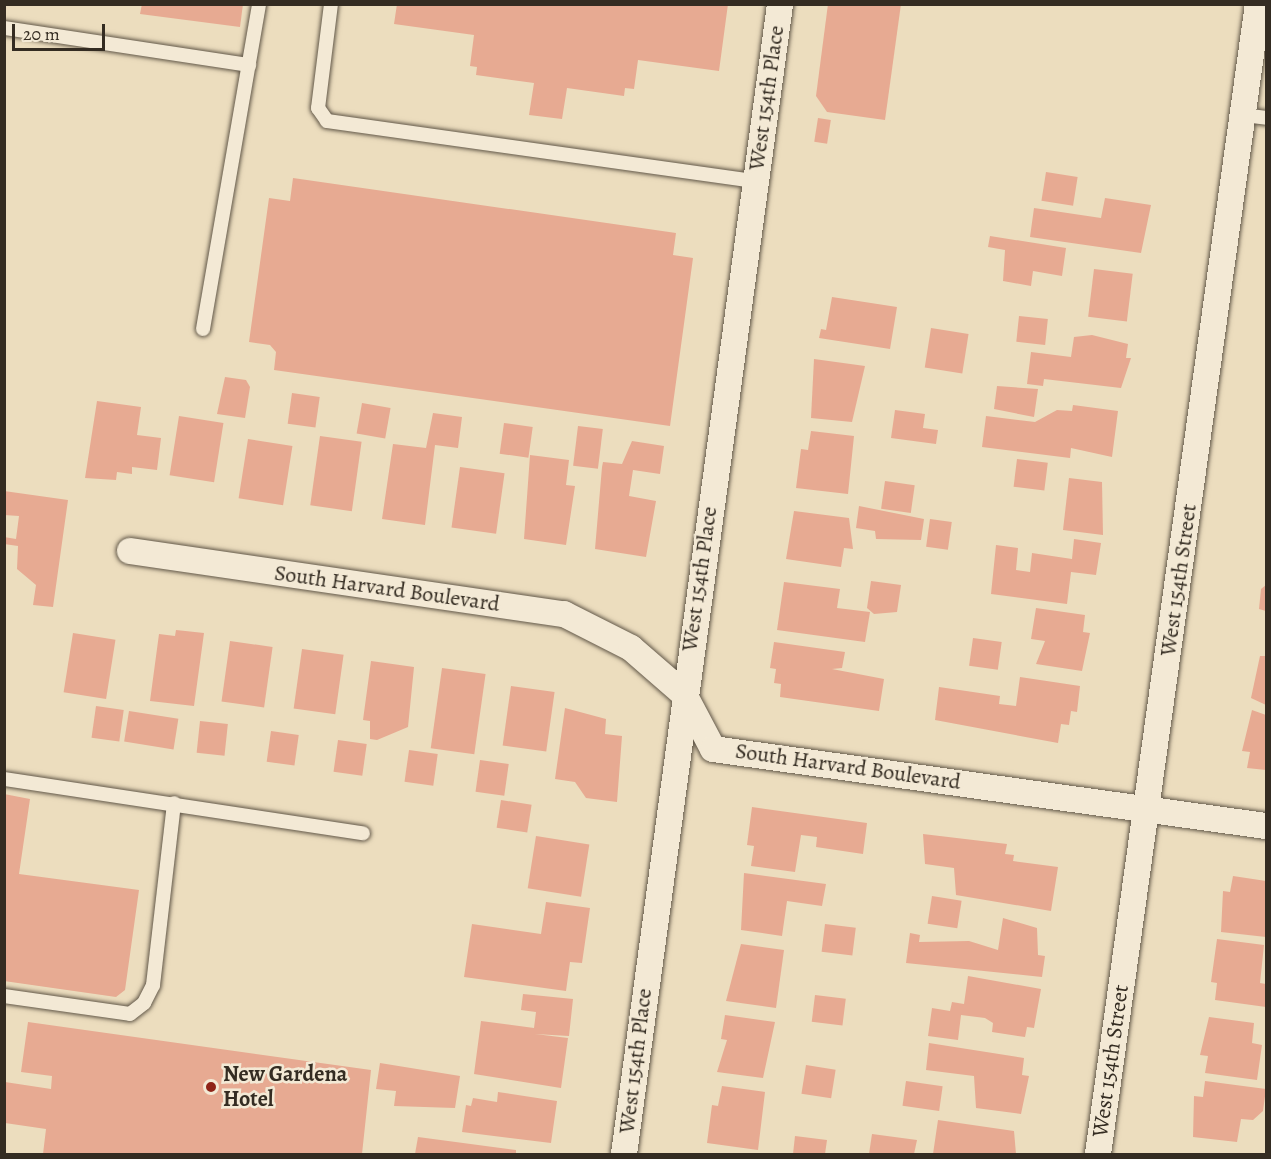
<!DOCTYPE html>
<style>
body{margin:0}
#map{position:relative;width:1271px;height:1159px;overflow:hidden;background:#ecddbe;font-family:Alegreya,serif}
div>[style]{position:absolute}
.building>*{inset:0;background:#e7aa92;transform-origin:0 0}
.roads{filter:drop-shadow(0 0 2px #625849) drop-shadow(0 0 2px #625849)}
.service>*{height:14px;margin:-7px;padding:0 7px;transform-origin:7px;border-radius:7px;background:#f3e9d5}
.minor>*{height:26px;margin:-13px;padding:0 13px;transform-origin:13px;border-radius:13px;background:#f3e9d5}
.dots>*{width:16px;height:16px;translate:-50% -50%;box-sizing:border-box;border:3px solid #f3e9d5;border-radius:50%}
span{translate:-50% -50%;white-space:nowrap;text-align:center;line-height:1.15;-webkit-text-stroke:5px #f3e9d5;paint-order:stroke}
.street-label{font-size:22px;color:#342c22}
.poi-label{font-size:22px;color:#342c22;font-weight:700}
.left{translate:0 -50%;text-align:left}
.frame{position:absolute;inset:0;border:6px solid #342c22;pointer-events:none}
.scale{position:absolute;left:12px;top:24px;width:93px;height:27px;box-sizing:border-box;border:3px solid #342c22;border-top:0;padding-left:8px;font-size:18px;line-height:21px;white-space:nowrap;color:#342c22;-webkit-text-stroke:4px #f3e9d5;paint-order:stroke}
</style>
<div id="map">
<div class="building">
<div style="clip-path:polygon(142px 4px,243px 4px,240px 27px,140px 14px)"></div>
<div style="clip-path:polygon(397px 4px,728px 4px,719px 71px,638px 60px,634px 89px,625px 88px,624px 96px,567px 88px,562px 119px,529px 115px,534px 83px,476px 75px,477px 67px,470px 66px,474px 35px,394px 24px)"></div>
<div style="clip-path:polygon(828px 4px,901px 4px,885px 120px,827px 112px,816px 96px)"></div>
<div style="left:818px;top:118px;width:13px;height:24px;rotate:9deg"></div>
<div style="left:1046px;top:172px;width:32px;height:29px;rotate:9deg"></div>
<div style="clip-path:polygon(293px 178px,676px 233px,673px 255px,693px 258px,670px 426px,274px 370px,276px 352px,270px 345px,249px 342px,269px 198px,290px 201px)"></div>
<div style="clip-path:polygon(1105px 198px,1151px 205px,1141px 253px,1030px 237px,1034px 208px,1101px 218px)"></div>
<div style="clip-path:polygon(990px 236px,1066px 248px,1062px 276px,1033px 271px,1031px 286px,1003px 281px,1005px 250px,988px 247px)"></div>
<div style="left:1094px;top:269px;width:39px;height:48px;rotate:7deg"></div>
<div style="clip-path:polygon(832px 297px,897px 307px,890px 349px,819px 338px,821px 329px,826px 330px)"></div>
<div style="left:1019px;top:316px;width:29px;height:26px;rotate:6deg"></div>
<div style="left:931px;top:328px;width:38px;height:40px;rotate:9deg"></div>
<div style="clip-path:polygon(1092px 335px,1128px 344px,1126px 358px,1131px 358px,1121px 388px,1044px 379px,1043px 386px,1027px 384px,1031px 352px,1071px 357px,1074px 337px)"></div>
<div style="clip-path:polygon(814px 359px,865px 366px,852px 422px,811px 418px)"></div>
<div style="clip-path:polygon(225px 377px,246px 380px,250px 387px,245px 418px,217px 414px)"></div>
<div style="clip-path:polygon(997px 386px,1038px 389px,1034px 417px,994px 409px)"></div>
<div style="left:292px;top:393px;width:28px;height:31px;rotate:8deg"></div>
<div style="clip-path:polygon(97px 401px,141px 407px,137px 435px,161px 438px,157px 470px,132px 467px,132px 474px,117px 472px,116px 480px,85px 478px)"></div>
<div style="left:362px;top:403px;width:29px;height:31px;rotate:10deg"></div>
<div style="clip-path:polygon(1073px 405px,1118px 411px,1112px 457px,1071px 448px,1070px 458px,982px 447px,986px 416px,1035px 422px,1057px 410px,1072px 411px)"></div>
<div style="clip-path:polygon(895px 410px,925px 414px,923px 428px,938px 430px,936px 444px,891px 438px)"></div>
<div style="clip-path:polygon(433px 413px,462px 417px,458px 448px,435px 445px,425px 525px,382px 519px,393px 444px,426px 448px)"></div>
<div style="left:179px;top:416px;width:45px;height:60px;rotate:9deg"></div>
<div style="left:504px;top:423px;width:29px;height:31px;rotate:8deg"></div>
<div style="left:578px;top:426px;width:25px;height:40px;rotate:7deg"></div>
<div style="clip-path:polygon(811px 431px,854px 436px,848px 494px,796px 488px,801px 449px,808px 450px)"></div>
<div style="left:320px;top:436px;width:42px;height:70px;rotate:8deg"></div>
<div style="left:248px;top:439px;width:45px;height:60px;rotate:9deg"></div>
<div style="clip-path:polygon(632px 441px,664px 446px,660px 474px,633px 470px,629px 496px,656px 501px,646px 557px,595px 549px,602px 467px,603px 462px,622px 464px)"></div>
<div style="clip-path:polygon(530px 455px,569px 460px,566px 485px,575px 486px,566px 545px,524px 539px)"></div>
<div style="left:1017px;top:459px;width:31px;height:28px;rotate:7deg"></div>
<div style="left:460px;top:467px;width:45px;height:61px;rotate:8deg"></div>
<div style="clip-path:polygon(1069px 478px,1102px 482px,1103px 535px,1063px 530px)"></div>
<div style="left:885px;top:481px;width:30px;height:28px;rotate:8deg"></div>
<div style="clip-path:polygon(4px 491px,68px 500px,53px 607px,33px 605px,36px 585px,17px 569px,18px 546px,4px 544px,4px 537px,16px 539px,19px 516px,4px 515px)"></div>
<div style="clip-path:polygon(859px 506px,924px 519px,921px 540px,876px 539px,875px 531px,856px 528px)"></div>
<div style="clip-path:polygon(794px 511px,849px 518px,853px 549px,844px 548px,841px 567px,786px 559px)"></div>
<div style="left:930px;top:519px;width:22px;height:28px;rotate:8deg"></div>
<div style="clip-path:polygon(1074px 539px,1101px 543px,1096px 575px,1071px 572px,1067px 604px,991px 594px,996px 545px,1018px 548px,1016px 570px,1030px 572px,1032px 553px,1072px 559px)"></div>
<div style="clip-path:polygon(871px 581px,901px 585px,897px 612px,874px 614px,867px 608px)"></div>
<div style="clip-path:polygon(784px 582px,840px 589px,837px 608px,870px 612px,865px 642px,777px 630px)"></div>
<div style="clip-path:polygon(1266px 585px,1266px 611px,1259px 609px,1261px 589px)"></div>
<div style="clip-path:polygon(1036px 608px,1085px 615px,1083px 632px,1090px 633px,1082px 671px,1036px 664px,1045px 641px,1031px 639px)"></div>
<div style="clip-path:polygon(176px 630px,204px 633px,194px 706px,150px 701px,159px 634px,175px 636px)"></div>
<div style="left:73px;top:633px;width:43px;height:60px;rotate:9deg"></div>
<div style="left:973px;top:638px;width:29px;height:28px;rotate:8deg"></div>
<div style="left:230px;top:641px;width:43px;height:61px;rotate:8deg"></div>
<div style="clip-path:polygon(774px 642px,845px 652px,842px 668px,832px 669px,884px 679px,879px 711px,780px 697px,781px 684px,774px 683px,776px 669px,770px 668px)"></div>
<div style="left:302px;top:649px;width:42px;height:60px;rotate:8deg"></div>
<div style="clip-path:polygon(1260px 656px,1266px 656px,1266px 705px,1251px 698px)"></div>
<div style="clip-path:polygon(371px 661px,414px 667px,408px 727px,377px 740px,370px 739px,370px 721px,363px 720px)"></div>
<div style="left:442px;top:668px;width:44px;height:81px;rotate:8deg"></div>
<div style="clip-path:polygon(1020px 677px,1080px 686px,1077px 712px,1071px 711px,1069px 725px,1061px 724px,1058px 743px,935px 720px,939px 687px,1000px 696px,999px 704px,1016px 706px)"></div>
<div style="left:511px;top:686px;width:44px;height:60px;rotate:8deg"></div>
<div style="left:96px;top:706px;width:28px;height:32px;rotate:8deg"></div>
<div style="clip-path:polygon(565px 708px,606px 719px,605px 734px,622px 736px,617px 802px,586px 798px,575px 782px,555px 779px)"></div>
<div style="clip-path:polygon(1252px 710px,1266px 715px,1266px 770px,1247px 768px,1250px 752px,1242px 751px)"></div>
<div style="left:129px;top:711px;width:50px;height:31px;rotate:9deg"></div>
<div style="left:200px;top:721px;width:28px;height:32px;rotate:6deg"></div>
<div style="left:271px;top:731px;width:28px;height:31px;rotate:8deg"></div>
<div style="left:338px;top:740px;width:29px;height:32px;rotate:8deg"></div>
<div style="left:409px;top:750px;width:29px;height:32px;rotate:8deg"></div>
<div style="left:480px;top:760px;width:29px;height:32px;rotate:8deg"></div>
<div style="clip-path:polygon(4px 794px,30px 799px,19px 874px,139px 890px,125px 990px,116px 997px,4px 981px)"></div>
<div style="left:501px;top:800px;width:31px;height:28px;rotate:9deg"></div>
<div style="clip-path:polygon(752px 807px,867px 823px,863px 854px,816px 847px,817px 837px,801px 835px,795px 872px,751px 866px,754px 846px,747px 845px)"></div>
<div style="clip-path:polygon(923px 834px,1007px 844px,1005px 854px,1014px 855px,1013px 861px,1058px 867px,1051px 911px,956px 895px,954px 868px,925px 864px)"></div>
<div style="left:536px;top:836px;width:54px;height:53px;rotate:9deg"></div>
<div style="clip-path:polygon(744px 873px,826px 884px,822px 906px,787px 901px,782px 936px,741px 930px)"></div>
<div style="clip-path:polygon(1233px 876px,1266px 881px,1266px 937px,1221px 932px,1223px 891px,1230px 892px)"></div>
<div style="left:932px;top:896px;width:30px;height:28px;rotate:9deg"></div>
<div style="clip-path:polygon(546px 902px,590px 908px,582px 963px,570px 962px,566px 991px,464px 977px,472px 924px,541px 934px)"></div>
<div style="clip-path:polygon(1003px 918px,1037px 928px,1038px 955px,1045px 956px,1042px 977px,906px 963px,910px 933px,920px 935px,919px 942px,969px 941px,998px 950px)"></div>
<div style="left:825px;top:924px;width:31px;height:28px;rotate:7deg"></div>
<div style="clip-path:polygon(1217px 939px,1264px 945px,1260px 983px,1266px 984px,1266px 1007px,1215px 1000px,1217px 983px,1211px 982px)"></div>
<div style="clip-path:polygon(741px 944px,784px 950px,776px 1008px,726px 1001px)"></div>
<div style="clip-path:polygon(968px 976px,1041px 989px,1034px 1028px,1027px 1027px,1025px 1037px,992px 1032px,993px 1023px,985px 1018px,961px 1015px,958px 1040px,928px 1036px,932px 1008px,950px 1011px,952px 1002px,964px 1004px)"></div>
<div style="clip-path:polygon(523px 994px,573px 999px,569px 1036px,535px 1034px,568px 1038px,561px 1088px,474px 1074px,481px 1021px,534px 1028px,536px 1012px,521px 1010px)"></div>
<div style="left:815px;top:995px;width:31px;height:27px;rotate:7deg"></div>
<div style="clip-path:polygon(725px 1015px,775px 1022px,763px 1078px,717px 1072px,727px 1040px,721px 1039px)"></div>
<div style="clip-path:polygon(1209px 1017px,1254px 1023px,1252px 1043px,1262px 1045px,1257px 1080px,1205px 1073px,1208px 1056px,1200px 1055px)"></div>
<div style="clip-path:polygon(28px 1022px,371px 1070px,362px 1154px,43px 1154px,46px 1129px,5px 1123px,5px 1082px,51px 1089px,52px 1076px,21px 1072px)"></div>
<div style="clip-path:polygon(929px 1043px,1024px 1058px,1022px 1075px,1029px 1076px,1021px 1114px,976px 1108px,974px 1076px,926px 1070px)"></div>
<div style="clip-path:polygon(380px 1063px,460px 1076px,455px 1108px,394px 1106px,396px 1091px,376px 1089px)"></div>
<div style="left:806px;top:1065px;width:30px;height:29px;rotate:9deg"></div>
<div style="left:906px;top:1081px;width:37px;height:25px;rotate:8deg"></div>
<div style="clip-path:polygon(1205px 1081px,1266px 1089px,1263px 1111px,1253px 1120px,1241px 1119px,1237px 1142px,1193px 1137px,1194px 1096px,1203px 1097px)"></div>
<div style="clip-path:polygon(722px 1086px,765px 1092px,758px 1150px,707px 1143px,712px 1105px,718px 1106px)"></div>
<div style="clip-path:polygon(498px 1092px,557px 1101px,551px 1143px,462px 1132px,466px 1105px,471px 1106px,473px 1098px,497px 1102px)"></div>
<div style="clip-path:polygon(938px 1120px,1014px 1131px,1016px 1154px,933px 1154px)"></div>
<div style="clip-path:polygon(872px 1134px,917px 1140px,914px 1154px,869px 1154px)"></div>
<div style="clip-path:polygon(795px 1136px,827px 1140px,825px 1154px,793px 1154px)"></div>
<div style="clip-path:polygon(418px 1137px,516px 1150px,516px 1154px,415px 1154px)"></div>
</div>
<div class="roads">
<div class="service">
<div style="left:331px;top:4px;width:105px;rotate:97.1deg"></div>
<div style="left:318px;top:108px;width:16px;rotate:55deg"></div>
<div style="left:327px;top:121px;width:432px;rotate:8deg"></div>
<div style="left:4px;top:28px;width:248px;rotate:8.6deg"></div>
<div style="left:1243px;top:115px;width:23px;rotate:7deg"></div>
<div style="left:203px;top:329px;width:330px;rotate:-80.2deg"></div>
<div style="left:4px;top:779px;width:363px;rotate:8.6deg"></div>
<div style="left:4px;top:996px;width:127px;rotate:8.1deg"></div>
<div style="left:130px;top:1014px;width:18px;rotate:-38deg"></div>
<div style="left:144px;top:1003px;width:20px;rotate:-63deg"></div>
<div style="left:153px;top:985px;width:183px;rotate:-83.4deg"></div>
</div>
<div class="minor">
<div style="left:130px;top:551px;width:439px;rotate:8.3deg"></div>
<div style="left:564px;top:614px;width:75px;rotate:26.9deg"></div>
<div style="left:631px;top:648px;width:70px;rotate:41deg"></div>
<div style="left:684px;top:694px;width:62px;rotate:62.2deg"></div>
<div style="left:713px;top:749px;width:558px;rotate:7.93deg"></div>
<div style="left:624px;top:1154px;width:1161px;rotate:-82.27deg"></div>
<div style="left:1098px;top:1154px;width:1161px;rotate:-82.08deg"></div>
</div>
</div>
<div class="dots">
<div style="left:211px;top:1087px;background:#8f2418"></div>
</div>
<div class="street-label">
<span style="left:767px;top:98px;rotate:-82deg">West 154th Place</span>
<span style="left:700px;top:579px;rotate:-82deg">West 154th Place</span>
<span style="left:1179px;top:580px;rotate:-82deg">West 154th Street</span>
<span style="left:387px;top:589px;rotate:8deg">South Harvard Boulevard</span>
<span style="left:848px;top:767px;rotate:8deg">South Harvard Boulevard</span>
<span style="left:636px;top:1061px;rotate:-83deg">West 154th Place</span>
<span style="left:1111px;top:1061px;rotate:-82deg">West 154th Street</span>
</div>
<div class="poi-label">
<span class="left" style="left:223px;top:1087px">New Gardena<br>Hotel</span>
</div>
<div class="frame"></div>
<div class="scale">20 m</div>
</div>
